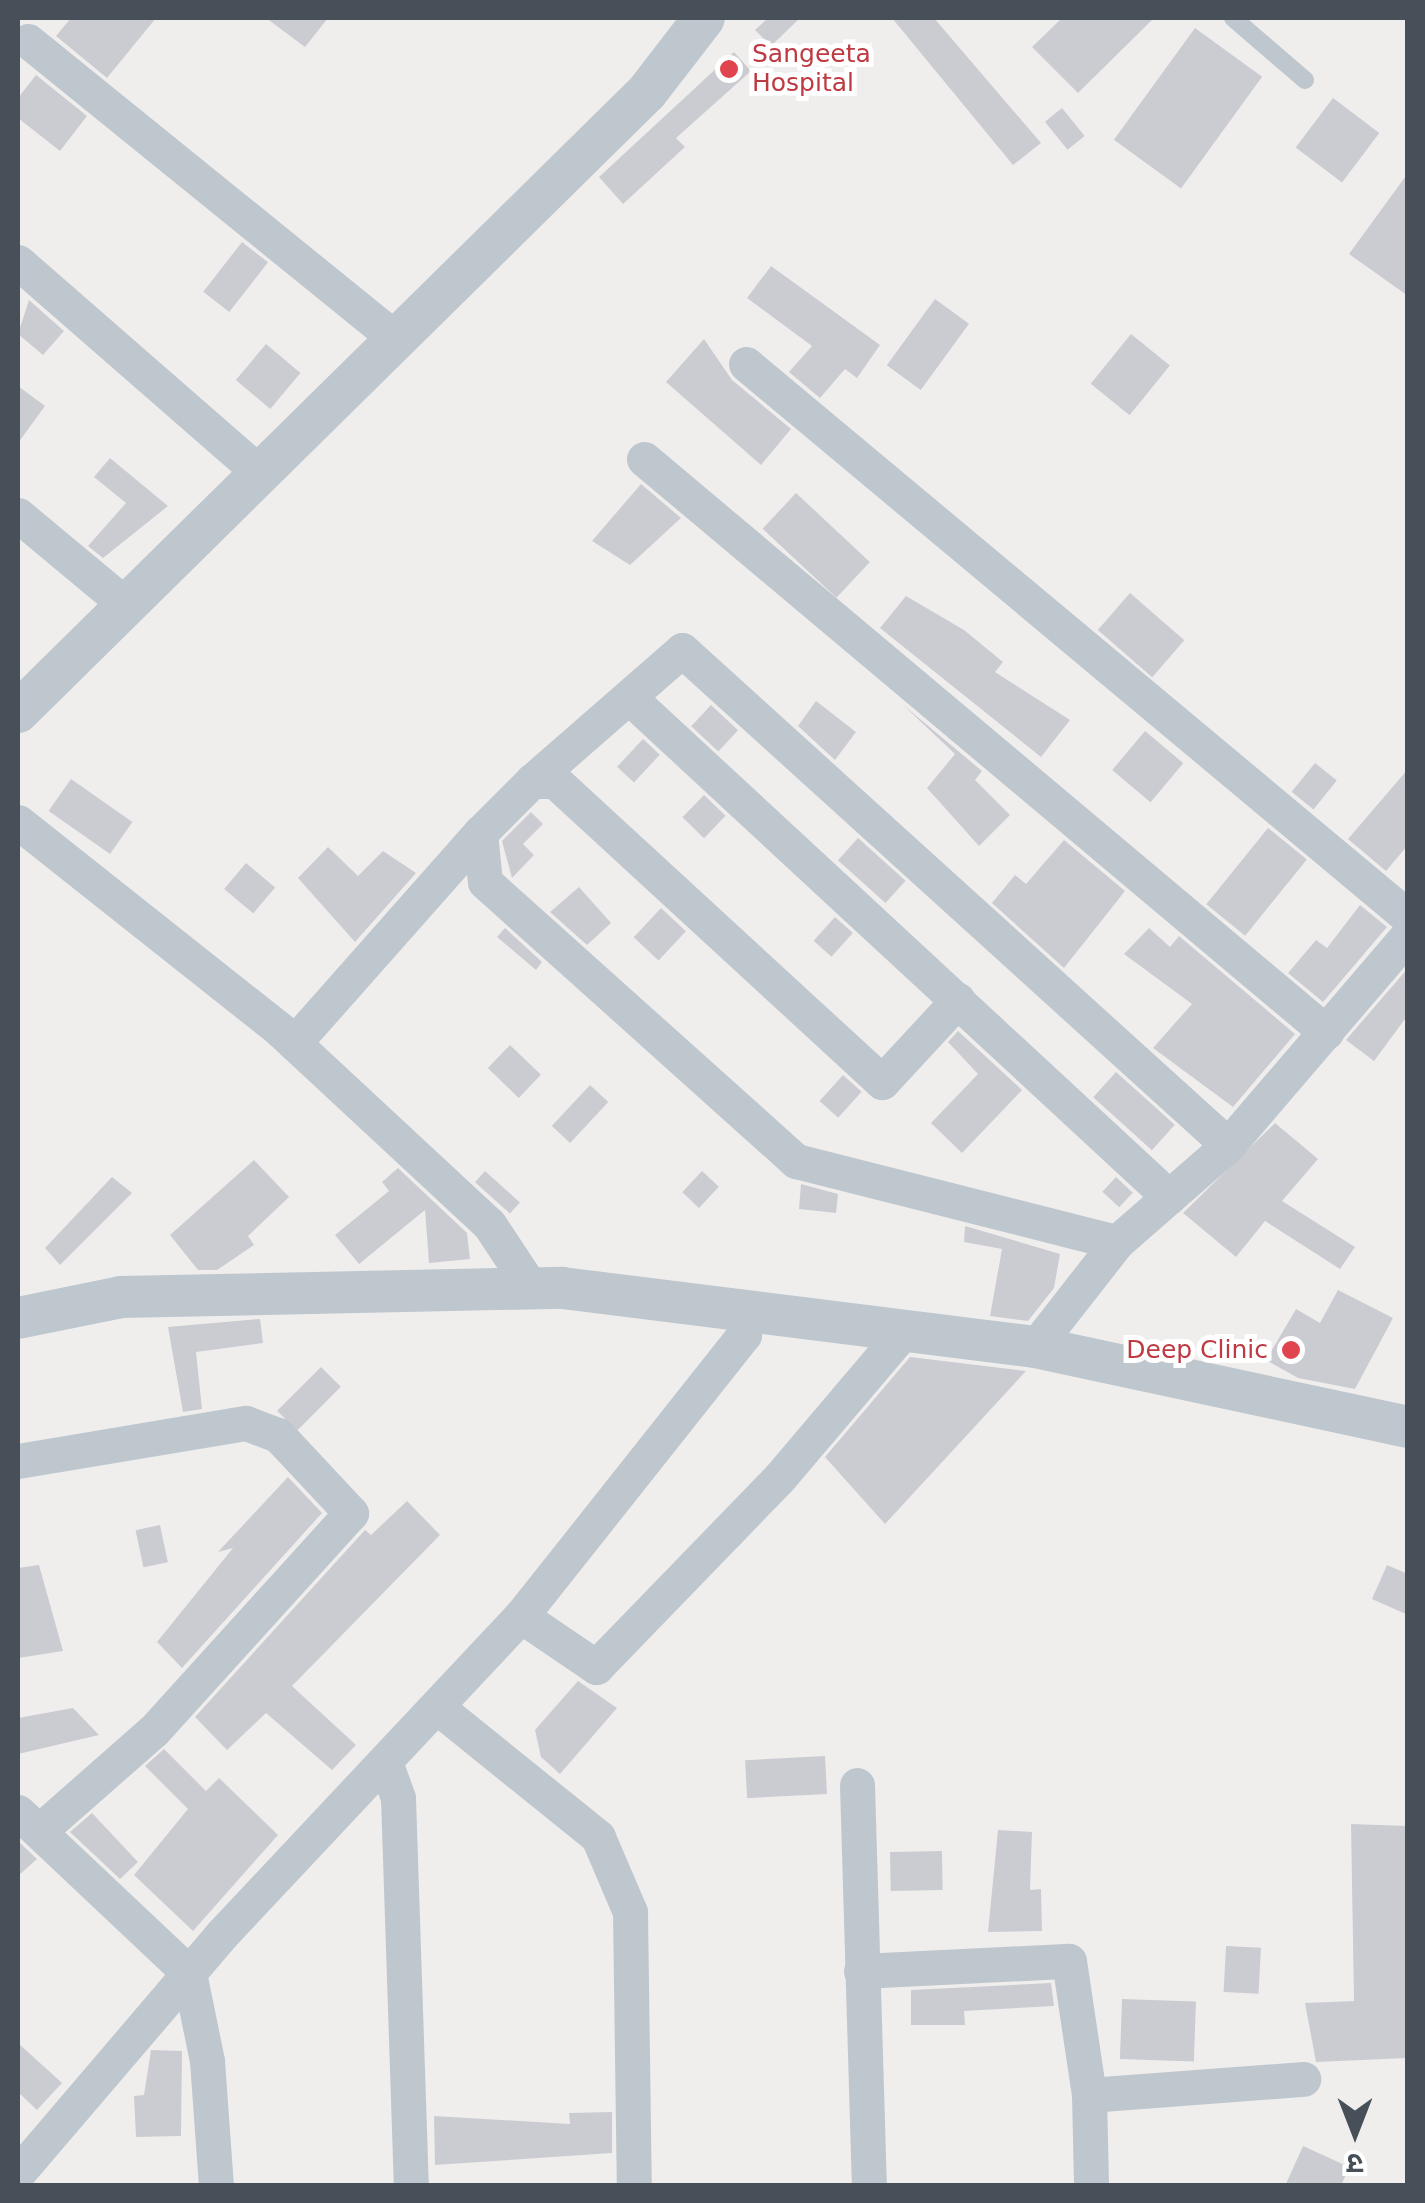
<!DOCTYPE html>
<meta charset="utf-8">
<style>
body{margin:0}
#map{position:relative;width:1425px;height:2203px;overflow:hidden;background:#f0eeed;font-family:"DejaVu Sans","Noto Sans Devanagari",sans-serif}
div>[style]{position:absolute}
.building>*{inset:0;background:#cbccd2;transform-origin:0 0}
.service>*{height:18px;margin:-9px;padding:0 9px;transform-origin:9px;border-radius:9px;background:#bfc7ce}
.minor>*{height:35px;margin:-17.5px;padding:0 17.5px;transform-origin:17.5px;border-radius:17.5px;background:#bfc7ce}
.tertiary>*{height:42px;margin:-21px;padding:0 21px;transform-origin:21px;border-radius:21px;background:#bfc7ce}
.dots>*{width:28px;height:28px;translate:-50% -50%;box-sizing:border-box;border:5px solid #fff;border-radius:50%}
span{translate:-50% -50%;white-space:nowrap;text-align:center;line-height:1.15;-webkit-text-stroke:10px #fff;paint-order:stroke}
.health-label{font-size:25px;color:#be3a42}
.left{translate:0 -50%;text-align:left}
.right{translate:-100% -50%;text-align:right}
.frame{position:absolute;inset:0;border:20px solid #475059;pointer-events:none}
.north{position:absolute;left:1305px;top:2083px;width:100px;height:100px;-webkit-text-stroke:8px #fff;paint-order:stroke;rotate:180deg;font-size:28px;font-weight:700;line-height:40px;text-align:center;color:#475059}
.north::after{content:'';display:block;margin:auto;width:35px;height:45px;background:#475059;clip-path:polygon(50% 0,100% 100%,50% 72%,0 100%)}
</style>
<div id="map">
<div class="building">
<div style="clip-path:polygon(71px 18px,156px 18px,107px 78px,56px 36px)"></div>
<div style="clip-path:polygon(266px 18px,328px 18px,305px 47px)"></div>
<div style="clip-path:polygon(768px 18px,800px 18px,771px 46px,755px 30px)"></div>
<div style="clip-path:polygon(892px 18px,934px 18px,1041px 143px,1013px 165px)"></div>
<div style="clip-path:polygon(1062px 18px,1154px 18px,1078px 93px,1032px 47px)"></div>
<div style="left:1195px;top:28px;width:83px;height:138px;rotate:36deg"></div>
<div style="clip-path:polygon(734px 52px,751px 71px,676px 138px,685px 147px,623px 204px,599px 177px)"></div>
<div style="clip-path:polygon(36px 75px,87px 116px,60px 151px,18px 118px,18px 98px)"></div>
<div style="left:1333px;top:98px;width:58px;height:62px;rotate:37deg"></div>
<div style="left:1062px;top:108px;width:36px;height:22px;rotate:51deg"></div>
<div style="clip-path:polygon(1408px 173px,1408px 296px,1349px 254px)"></div>
<div style="left:242px;top:242px;width:33px;height:63px;rotate:38deg"></div>
<div style="clip-path:polygon(771px 266px,880px 345px,857px 378px,845px 369px,820px 398px,789px 372px,812px 346px,747px 298px)"></div>
<div style="left:935px;top:299px;width:42px;height:82px;rotate:36deg"></div>
<div style="clip-path:polygon(29px 300px,64px 331px,43px 355px,18px 334px)"></div>
<div style="left:1131px;top:334px;width:50px;height:64px;rotate:39deg"></div>
<div style="clip-path:polygon(704px 339px,732px 380px,791px 429px,761px 465px,666px 382px)"></div>
<div style="left:266px;top:344px;width:45px;height:47px;rotate:40deg"></div>
<div style="clip-path:polygon(18px 386px,45px 406px,18px 443px)"></div>
<div style="clip-path:polygon(110px 458px,168px 506px,103px 558px,88px 546px,126px 503px,94px 477px)"></div>
<div style="clip-path:polygon(641px 484px,681px 518px,630px 565px,592px 541px)"></div>
<div style="left:796px;top:493px;width:101px;height:49px;rotate:43deg"></div>
<div style="left:1130px;top:593px;width:72px;height:49px;rotate:41deg"></div>
<div style="clip-path:polygon(906px 596px,964px 630px,1003px 662px,995px 672px,1070px 720px,1041px 757px,880px 628px)"></div>
<div style="clip-path:polygon(816px 701px,856px 732px,835px 760px,798px 726px)"></div>
<div style="clip-path:polygon(902px 704px,982px 771px,975px 780px,1010px 815px,979px 846px,927px 788px,955px 754px)"></div>
<div style="left:711px;top:705px;width:37px;height:29px;rotate:43deg"></div>
<div style="left:1145px;top:731px;width:50px;height:51px;rotate:40deg"></div>
<div style="left:643px;top:739px;width:23px;height:38px;rotate:43deg"></div>
<div style="left:1315px;top:763px;width:28px;height:37px;rotate:39deg"></div>
<div style="clip-path:polygon(1408px 769px,1408px 845px,1386px 871px,1348px 839px)"></div>
<div style="left:71px;top:779px;width:75px;height:39px;rotate:35deg"></div>
<div style="left:704px;top:795px;width:30px;height:31px;rotate:44deg"></div>
<div style="clip-path:polygon(531px 812px,543px 824px,523px 844px,534px 855px,512px 878px,502px 841px)"></div>
<div style="left:1268px;top:828px;width:50px;height:98px;rotate:39deg"></div>
<div style="left:858px;top:838px;width:64px;height:30px;rotate:42deg"></div>
<div style="clip-path:polygon(1064px 840px,1125px 891px,1064px 968px,992px 903px,1015px 875px,1026px 884px)"></div>
<div style="clip-path:polygon(328px 847px,358px 876px,383px 851px,416px 873px,355px 942px,298px 878px)"></div>
<div style="left:246px;top:863px;width:38px;height:34px;rotate:40deg"></div>
<div style="clip-path:polygon(579px 887px,611px 923px,587px 945px,550px 912px)"></div>
<div style="clip-path:polygon(1360px 905px,1387px 927px,1323px 1002px,1288px 973px,1316px 940px,1327px 948px)"></div>
<div style="left:661px;top:908px;width:34px;height:40px;rotate:43deg"></div>
<div style="left:835px;top:917px;width:24px;height:32px;rotate:42deg"></div>
<div style="clip-path:polygon(505px 928px,542px 962px,536px 970px,497px 937px)"></div>
<div style="clip-path:polygon(1149px 928px,1170px 947px,1179px 936px,1295px 1034px,1233px 1107px,1153px 1048px,1192px 1004px,1124px 954px)"></div>
<div style="clip-path:polygon(1408px 968px,1408px 1015px,1374px 1061px,1346px 1040px)"></div>
<div style="clip-path:polygon(958px 1031px,1022px 1090px,962px 1153px,931px 1123px,978px 1074px,948px 1042px)"></div>
<div style="left:510px;top:1045px;width:43px;height:32px;rotate:44deg"></div>
<div style="left:1116px;top:1072px;width:79px;height:34px;rotate:42deg"></div>
<div style="left:843px;top:1075px;width:25px;height:35px;rotate:42deg"></div>
<div style="left:590px;top:1085px;width:25px;height:56px;rotate:43deg"></div>
<div style="clip-path:polygon(1275px 1123px,1318px 1159px,1282px 1201px,1355px 1247px,1340px 1269px,1265px 1221px,1236px 1257px,1183px 1213px)"></div>
<div style="clip-path:polygon(254px 1160px,289px 1197px,248px 1236px,254px 1245px,217px 1270px,198px 1270px,170px 1235px)"></div>
<div style="clip-path:polygon(398px 1168px,467px 1233px,470px 1259px,429px 1263px,425px 1210px,359px 1264px,335px 1235px,389px 1191px,382px 1182px)"></div>
<div style="left:485px;top:1171px;width:47px;height:15px;rotate:42deg"></div>
<div style="left:702px;top:1171px;width:23px;height:29px;rotate:43deg"></div>
<div style="clip-path:polygon(112px 1177px,132px 1193px,60px 1265px,45px 1248px)"></div>
<div style="left:1116px;top:1177px;width:23px;height:20px;rotate:43deg"></div>
<div style="clip-path:polygon(801px 1184px,838px 1194px,836px 1213px,799px 1209px)"></div>
<div style="clip-path:polygon(965px 1226px,1060px 1254px,1054px 1288px,1028px 1321px,990px 1316px,1002px 1249px,964px 1242px)"></div>
<div style="clip-path:polygon(1338px 1290px,1393px 1318px,1355px 1389px,1298px 1378px,1266px 1360px,1296px 1309px,1320px 1323px)"></div>
<div style="clip-path:polygon(260px 1319px,263px 1343px,196px 1352px,202px 1409px,183px 1412px,168px 1327px)"></div>
<div style="clip-path:polygon(910px 1357px,1026px 1371px,885px 1524px,825px 1457px)"></div>
<div style="left:321px;top:1367px;width:28px;height:62px;rotate:45deg"></div>
<div style="clip-path:polygon(288px 1477px,322px 1513px,182px 1668px,157px 1642px,233px 1548px,218px 1552px)"></div>
<div style="clip-path:polygon(407px 1501px,440px 1535px,292px 1686px,356px 1745px,332px 1770px,266px 1713px,227px 1750px,195px 1717px,365px 1530px,371px 1535px)"></div>
<div style="left:160px;top:1525px;width:38px;height:25px;rotate:78deg"></div>
<div style="clip-path:polygon(39px 1565px,63px 1651px,18px 1658px,18px 1568px)"></div>
<div style="clip-path:polygon(1387px 1565px,1408px 1574px,1408px 1615px,1372px 1599px)"></div>
<div style="clip-path:polygon(578px 1681px,617px 1708px,560px 1774px,541px 1757px,535px 1730px)"></div>
<div style="clip-path:polygon(73px 1708px,99px 1735px,18px 1754px,18px 1718px)"></div>
<div style="clip-path:polygon(164px 1749px,206px 1791px,219px 1778px,278px 1835px,193px 1931px,134px 1875px,188px 1809px,145px 1766px)"></div>
<div style="left:825px;top:1756px;width:38px;height:80px;rotate:87deg"></div>
<div style="clip-path:polygon(92px 1813px,138px 1862px,120px 1879px,70px 1832px)"></div>
<div style="clip-path:polygon(1351px 1824px,1408px 1826px,1407px 2058px,1316px 2062px,1305px 2003px,1354px 2001px)"></div>
<div style="clip-path:polygon(998px 1830px,1032px 1832px,1030px 1890px,1041px 1889px,1042px 1931px,988px 1932px)"></div>
<div style="clip-path:polygon(18px 1841px,37px 1859px,18px 1876px)"></div>
<div style="left:942px;top:1851px;width:39px;height:52px;rotate:89deg"></div>
<div style="left:1226px;top:1946px;width:35px;height:46px;rotate:3deg"></div>
<div style="clip-path:polygon(1051px 1983px,1054px 2006px,964px 2011px,965px 2025px,911px 2025px,911px 1990px)"></div>
<div style="left:1122px;top:1999px;width:74px;height:60px;rotate:2deg"></div>
<div style="clip-path:polygon(18px 2043px,62px 2083px,37px 2110px,18px 2092px)"></div>
<div style="clip-path:polygon(151px 2050px,182px 2051px,181px 2136px,136px 2137px,134px 2096px,144px 2095px)"></div>
<div style="clip-path:polygon(612px 2112px,612px 2153px,435px 2165px,434px 2116px,570px 2124px,569px 2113px)"></div>
<div style="clip-path:polygon(1303px 2146px,1349px 2167px,1341px 2186px,1285px 2186px)"></div>
</div>
<div class="service">
<div style="left:1233px;top:18px;width:95px;rotate:40.7deg"></div>
</div>
<div class="minor">
<div style="left:28px;top:41px;width:474px;rotate:39deg"></div>
<div style="left:18px;top:262px;width:321px;rotate:41.1deg"></div>
<div style="left:746px;top:364px;width:863px;rotate:39.87deg"></div>
<div style="left:644px;top:459px;width:891px;rotate:40.04deg"></div>
<div style="left:18px;top:515px;width:141px;rotate:39.8deg"></div>
<div style="left:631px;top:699px;width:733px;rotate:42.79deg"></div>
<div style="left:532px;top:781px;width:199px;rotate:-41.1deg"></div>
<div style="left:682px;top:650px;width:737px;rotate:42.2deg"></div>
<div style="left:18px;top:822px;width:335px;rotate:38.4deg"></div>
<div style="left:280px;top:1030px;width:285px;rotate:42.9deg"></div>
<div style="left:489px;top:1224px;width:78px;rotate:56.5deg"></div>
<div style="left:958px;top:1000px;width:112px;rotate:132.8deg"></div>
<div style="left:882px;top:1082px;width:444px;rotate:-137.4deg"></div>
<div style="left:555px;top:781px;width:23px;rotate:180deg"></div>
<div style="left:532px;top:781px;width:74px;rotate:135deg"></div>
<div style="left:480px;top:833px;width:49px;rotate:84.2deg"></div>
<div style="left:485px;top:882px;width:418px;rotate:41.9deg"></div>
<div style="left:796px;top:1161px;width:331px;rotate:14.2deg"></div>
<div style="left:1117px;top:1242px;width:147px;rotate:-41.1deg"></div>
<div style="left:1228px;top:1145px;width:277px;rotate:-49.4deg"></div>
<div style="left:294px;top:1043px;width:281px;rotate:-48.5deg"></div>
<div style="left:1035px;top:1347px;width:133px;rotate:-52deg"></div>
<div style="left:18px;top:1461px;width:231px;rotate:-9.5deg"></div>
<div style="left:246px;top:1423px;width:34px;rotate:21deg"></div>
<div style="left:278px;top:1435px;width:107px;rotate:46.9deg"></div>
<div style="left:351px;top:1513px;width:294px;rotate:132.2deg"></div>
<div style="left:153px;top:1731px;width:152px;rotate:138.7deg"></div>
<div style="left:521px;top:1616px;width:359px;rotate:-51.6deg"></div>
<div style="left:744px;top:1335px;width:24px;rotate:-90deg"></div>
<div style="left:437px;top:1707px;width:207px;rotate:38.9deg"></div>
<div style="left:598px;top:1837px;width:82px;rotate:66.9deg"></div>
<div style="left:630px;top:1912px;width:274px;rotate:89.2deg"></div>
<div style="left:385px;top:1762px;width:38px;rotate:70deg"></div>
<div style="left:398px;top:1798px;width:388px;rotate:88.1deg"></div>
<div style="left:857px;top:1785px;width:401px;rotate:88.3deg"></div>
<div style="left:18px;top:1812px;width:235px;rotate:43.3deg"></div>
<div style="left:189px;top:1973px;width:90px;rotate:78.4deg"></div>
<div style="left:207px;top:2061px;width:125px;rotate:85.9deg"></div>
<div style="left:861px;top:1971px;width:208px;rotate:-2.8deg"></div>
<div style="left:1069px;top:1961px;width:135px;rotate:81.5deg"></div>
<div style="left:1089px;top:2095px;width:91px;rotate:88.7deg"></div>
<div style="left:1089px;top:2095px;width:215px;rotate:-4.3deg"></div>
<div style="left:18px;top:2173px;width:314px;rotate:-49.5deg"></div>
<div style="left:222px;top:1934px;width:436px;rotate:-46.8deg"></div>
<div style="left:521px;top:1616px;width:91px;rotate:34.2deg"></div>
<div style="left:596px;top:1667px;width:264px;rotate:-45.9deg"></div>
<div style="left:780px;top:1477px;width:192px;rotate:-49.7deg"></div>
</div>
<div class="tertiary">
<div style="left:18px;top:712px;width:883px;rotate:-44.59deg"></div>
<div style="left:647px;top:92px;width:93px;rotate:-52.4deg"></div>
<div style="left:18px;top:1318px;width:105px;rotate:-11.5deg"></div>
<div style="left:121px;top:1297px;width:441px;rotate:-1.2deg"></div>
<div style="left:562px;top:1288px;width:477px;rotate:7.1deg"></div>
<div style="left:1035px;top:1347px;width:381px;rotate:12.1deg"></div>
</div>
<div class="dots">
<div style="left:729px;top:69px;background:#e0444e"></div>
<div style="left:1291px;top:1350px;background:#e0444e"></div>
</div>
<div class="health-label">
<span class="left" style="left:752px;top:69px">Sangeeta<br>Hospital</span>
<span class="right" style="left:1268px;top:1350px">Deep Clinic</span>
</div>
<div class="frame"></div>
<div class="north">उ</div>
</div>
